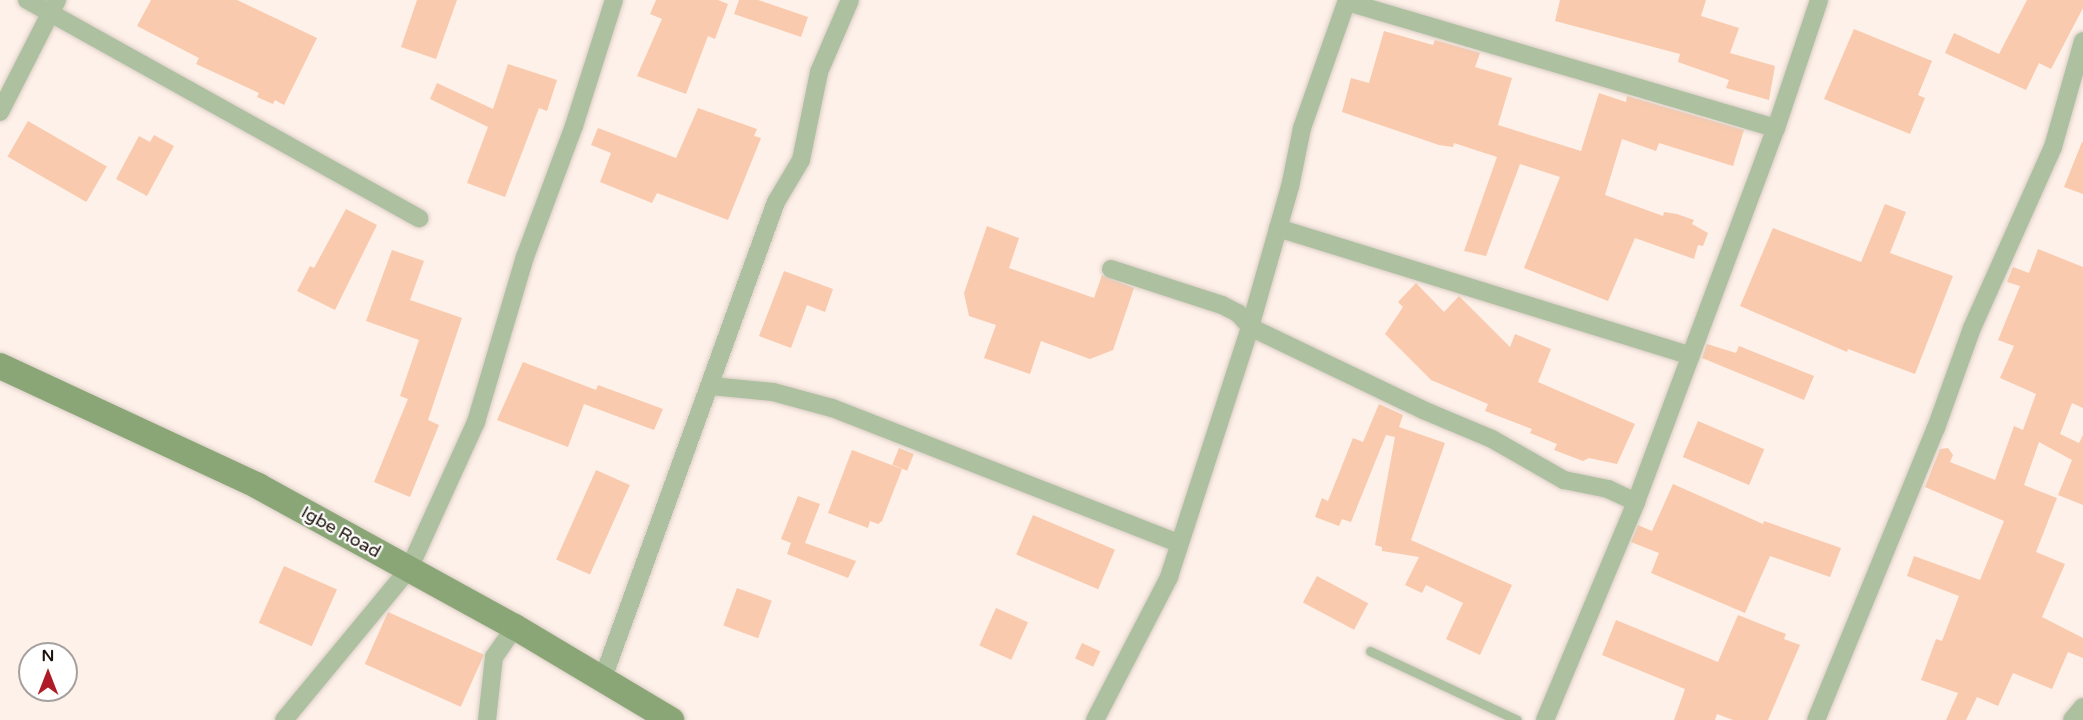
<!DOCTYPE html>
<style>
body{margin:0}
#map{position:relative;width:2083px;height:720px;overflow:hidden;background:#fef1e9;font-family:"Varela Round",sans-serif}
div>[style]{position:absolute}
.building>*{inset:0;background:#f9caad;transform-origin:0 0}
.roads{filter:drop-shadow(0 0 2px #dacdc5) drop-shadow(0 0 2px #dacdc5)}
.lane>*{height:9px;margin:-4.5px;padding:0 4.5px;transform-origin:4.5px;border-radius:4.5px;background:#adc0a0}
.street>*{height:18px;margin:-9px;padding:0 9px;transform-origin:9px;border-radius:9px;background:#adc0a0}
.secondary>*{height:26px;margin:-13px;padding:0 13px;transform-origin:13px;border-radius:13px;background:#8ba676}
span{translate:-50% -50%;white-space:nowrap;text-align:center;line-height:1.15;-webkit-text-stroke:4.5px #fff;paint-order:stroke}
.street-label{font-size:18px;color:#1d120b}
.north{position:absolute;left:18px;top:642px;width:60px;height:60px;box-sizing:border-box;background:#fff;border:2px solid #a5a09d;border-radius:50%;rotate:0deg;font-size:16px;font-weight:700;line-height:24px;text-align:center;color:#1d120b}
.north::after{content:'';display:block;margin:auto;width:21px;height:27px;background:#ae1b27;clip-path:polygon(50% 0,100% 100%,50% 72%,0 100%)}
</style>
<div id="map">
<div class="building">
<div style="clip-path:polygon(151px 0,237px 0,317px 38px,284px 105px,275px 100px,273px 104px,257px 97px,259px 93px,196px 64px,199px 58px,137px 26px)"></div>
<div style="clip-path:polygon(417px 0,457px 0,436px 59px,401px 47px)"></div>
<div style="clip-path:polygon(656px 0,718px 0,728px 4px,715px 39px,708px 36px,686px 94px,637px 76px,662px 19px,650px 14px)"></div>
<div style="clip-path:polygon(739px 0,758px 0,808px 17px,801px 37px,734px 14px)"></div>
<div style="clip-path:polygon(1560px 0,1706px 0,1701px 16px,1739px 28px,1730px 53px,1775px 66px,1769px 100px,1726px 88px,1729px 80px,1678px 62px,1680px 54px,1555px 21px)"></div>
<div style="clip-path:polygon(2027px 0,2083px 0,2083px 8px,2051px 69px,2039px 63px,2026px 90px,1945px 53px,1954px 33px,1999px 54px)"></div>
<div style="clip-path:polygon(1854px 29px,1932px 61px,1918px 95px,1925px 98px,1910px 134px,1824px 99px)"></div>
<div style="clip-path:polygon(1384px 31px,1433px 45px,1435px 40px,1480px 53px,1475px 67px,1512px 78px,1498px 125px,1581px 151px,1599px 93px,1626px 102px,1627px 96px,1744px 130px,1733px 166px,1659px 143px,1656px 151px,1622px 139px,1605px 195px,1663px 216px,1664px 212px,1677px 214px,1694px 220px,1692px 224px,1708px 233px,1703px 246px,1698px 245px,1694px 259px,1635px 238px,1608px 301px,1524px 268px,1560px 177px,1520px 164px,1486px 256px,1464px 251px,1497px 157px,1454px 143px,1453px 147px,1439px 145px,1342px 112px,1351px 78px,1369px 83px)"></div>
<div style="clip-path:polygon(508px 64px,557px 80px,547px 111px,539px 108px,505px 197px,467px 183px,488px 127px,430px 99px,437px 83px,493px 109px)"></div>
<div style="clip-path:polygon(698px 108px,757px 129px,754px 136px,761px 138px,728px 220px,657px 193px,652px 203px,600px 182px,611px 153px,591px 145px,598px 128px,676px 158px)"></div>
<div style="left:28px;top:121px;width:91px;height:41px;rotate:30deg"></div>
<div style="clip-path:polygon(154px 135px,174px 146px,147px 196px,116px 179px,139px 136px,150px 142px)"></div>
<div style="clip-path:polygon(2082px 142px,2083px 142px,2083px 194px,2064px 187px)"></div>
<div style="clip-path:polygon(1885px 204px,1906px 212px,1890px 253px,1953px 276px,1915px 374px,1848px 349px,1847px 352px,1740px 306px,1773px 228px,1861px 262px)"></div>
<div style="clip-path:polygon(346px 209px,377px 225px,335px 310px,297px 291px,310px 266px,314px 268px)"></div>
<div style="clip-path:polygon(987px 226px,1019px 238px,1009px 268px,1094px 298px,1102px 275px,1134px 288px,1113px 350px,1090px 359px,1041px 341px,1030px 374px,984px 358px,996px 325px,969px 316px,964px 293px)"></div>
<div style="clip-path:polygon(2038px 249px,2083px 267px,2083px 408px,2072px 403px,2060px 434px,2079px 443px,2083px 435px,2083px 505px,2058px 495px,2072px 460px,2039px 442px,2024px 485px,2057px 498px,2036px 552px,2065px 564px,2042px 617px,2083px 638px,2083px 658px,2068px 652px,2052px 689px,2013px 673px,1998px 706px,1977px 697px,1966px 720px,1946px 720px,1958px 693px,1921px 680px,1936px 639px,1942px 641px,1959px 596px,1907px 576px,1914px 556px,1980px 580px,2004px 521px,1925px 487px,1940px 449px,1948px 448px,1953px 455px,1950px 462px,1995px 480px,2014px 426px,2023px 430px,2036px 394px,2000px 378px,2014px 346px,1998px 340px,2020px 286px,2007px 282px,2013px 267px,2029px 273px)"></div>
<div style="clip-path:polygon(392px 250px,424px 261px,410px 300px,462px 318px,428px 420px,439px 425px,410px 497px,374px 482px,408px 399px,400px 396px,419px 340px,366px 321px)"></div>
<div style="clip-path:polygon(784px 271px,833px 289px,825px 312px,807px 305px,791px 348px,759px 336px)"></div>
<div style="clip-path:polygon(1416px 283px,1444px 312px,1459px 296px,1510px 347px,1515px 334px,1551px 349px,1538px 382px,1635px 424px,1617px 464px,1589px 458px,1583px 461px,1554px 450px,1557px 444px,1530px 433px,1532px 429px,1485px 411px,1488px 404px,1431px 380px,1385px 334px,1403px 307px,1398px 302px)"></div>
<div style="clip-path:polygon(1707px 344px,1736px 353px,1739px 346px,1814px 376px,1804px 400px,1702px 358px)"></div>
<div style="clip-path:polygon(523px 362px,596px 390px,598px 385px,663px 409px,654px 430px,584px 404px,568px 447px,497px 420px)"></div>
<div style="clip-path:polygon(1379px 404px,1403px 415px,1399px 427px,1445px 443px,1411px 540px,1512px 585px,1480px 655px,1446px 639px,1463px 603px,1426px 585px,1422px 593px,1405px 585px,1419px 557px,1382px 551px,1382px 547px,1375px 545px,1395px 437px,1386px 435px,1351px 522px,1342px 519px,1339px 526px,1315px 517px,1322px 498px,1328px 501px,1353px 438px,1363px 442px)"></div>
<div style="left:1698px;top:421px;width:72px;height:39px;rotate:23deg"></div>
<div style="left:899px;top:448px;width:16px;height:18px;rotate:22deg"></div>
<div style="clip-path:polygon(852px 450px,902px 469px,882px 521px,878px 524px,870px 521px,868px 528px,828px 513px)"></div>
<div style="left:596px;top:470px;width:37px;height:98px;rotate:24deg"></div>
<div style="clip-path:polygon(1673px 484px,1763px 524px,1764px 521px,1841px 548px,1830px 577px,1770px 556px,1745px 613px,1651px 573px,1659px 553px,1631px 542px,1638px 525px,1652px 531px)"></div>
<div style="clip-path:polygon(798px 496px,820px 504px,805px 543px,856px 561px,848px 578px,787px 554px,791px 543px,781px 539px)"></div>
<div style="left:1033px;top:515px;width:89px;height:43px;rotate:23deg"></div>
<div style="left:284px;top:566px;width:58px;height:62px;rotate:24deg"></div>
<div style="left:1317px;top:576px;width:58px;height:30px;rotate:28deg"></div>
<div style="left:737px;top:588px;width:37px;height:40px;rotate:20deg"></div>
<div style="left:996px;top:608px;width:35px;height:41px;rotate:24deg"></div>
<div style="left:388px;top:612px;width:105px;height:57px;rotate:24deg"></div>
<div style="clip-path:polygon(1738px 615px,1786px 634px,1784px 639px,1800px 645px,1768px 720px,1733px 720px,1717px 714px,1715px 720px,1674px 720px,1685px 689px,1602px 655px,1616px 620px,1718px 662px)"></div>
<div style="left:1082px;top:643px;width:20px;height:17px;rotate:24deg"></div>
</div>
<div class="roads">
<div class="lane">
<div style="left:1370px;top:651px;width:162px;rotate:25.1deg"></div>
</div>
<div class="street">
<div style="left:27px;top:0;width:449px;rotate:29.1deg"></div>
<div style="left:1347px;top:2px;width:447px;rotate:16.4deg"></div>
<div style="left:0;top:112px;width:126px;rotate:-63deg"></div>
<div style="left:1278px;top:228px;width:432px;rotate:17.2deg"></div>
<div style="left:1111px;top:269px;width:117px;rotate:18deg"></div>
<div style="left:1222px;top:305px;width:18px;rotate:27deg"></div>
<div style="left:1238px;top:313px;width:18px;rotate:49deg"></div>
<div style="left:1250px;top:327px;width:192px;rotate:25.6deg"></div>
<div style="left:1423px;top:410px;width:75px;rotate:22.8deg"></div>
<div style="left:1492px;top:439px;width:83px;rotate:29.7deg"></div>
<div style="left:1564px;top:480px;width:45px;rotate:11.6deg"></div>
<div style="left:1608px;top:489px;width:31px;rotate:25deg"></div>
<div style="left:711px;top:386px;width:62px;rotate:5.5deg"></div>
<div style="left:773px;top:392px;width:61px;rotate:15.2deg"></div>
<div style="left:832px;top:408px;width:371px;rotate:21.3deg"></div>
<div style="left:603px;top:678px;width:506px;rotate:-70.03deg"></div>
<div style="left:776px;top:202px;width:49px;rotate:-59.2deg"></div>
<div style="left:801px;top:160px;width:90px;rotate:-78.4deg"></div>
<div style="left:819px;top:72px;width:78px;rotate:-66.7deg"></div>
<div style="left:284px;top:720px;width:196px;rotate:-50.4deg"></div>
<div style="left:409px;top:569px;width:162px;rotate:-65.5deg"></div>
<div style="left:476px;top:422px;width:172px;rotate:-73.5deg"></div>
<div style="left:525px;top:257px;width:140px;rotate:-69.5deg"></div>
<div style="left:574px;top:126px;width:132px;rotate:-72.4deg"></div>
<div style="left:487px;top:720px;width:63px;rotate:-83.7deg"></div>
<div style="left:494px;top:657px;width:37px;rotate:-55deg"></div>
<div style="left:1095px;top:720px;width:161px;rotate:-62.6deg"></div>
<div style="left:1169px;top:577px;width:263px;rotate:-72deg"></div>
<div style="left:1250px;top:327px;width:146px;rotate:-74.1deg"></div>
<div style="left:1290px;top:187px;width:60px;rotate:-78.5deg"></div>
<div style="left:1302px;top:128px;width:136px;rotate:-70.6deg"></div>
<div style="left:1545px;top:720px;width:236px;rotate:-67.3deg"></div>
<div style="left:1636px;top:502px;width:399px;rotate:-69.5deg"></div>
<div style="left:1776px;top:128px;width:135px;rotate:-71.4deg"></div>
<div style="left:1816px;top:720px;width:316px;rotate:-67.7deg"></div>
<div style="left:1936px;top:428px;width:106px;rotate:-70.2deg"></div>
<div style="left:1972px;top:328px;width:198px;rotate:-65.9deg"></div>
<div style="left:2053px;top:147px;width:110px;rotate:-74.2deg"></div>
<div style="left:2072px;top:720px;width:17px;rotate:-50deg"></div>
</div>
<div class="secondary">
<div style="left:0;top:366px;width:285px;rotate:24.9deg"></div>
<div style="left:258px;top:486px;width:293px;rotate:28.8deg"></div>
<div style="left:515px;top:627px;width:182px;rotate:30.8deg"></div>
</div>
</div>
<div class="street-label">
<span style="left:341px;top:532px;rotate:29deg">Igbe Road</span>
</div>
<div class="north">N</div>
</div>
